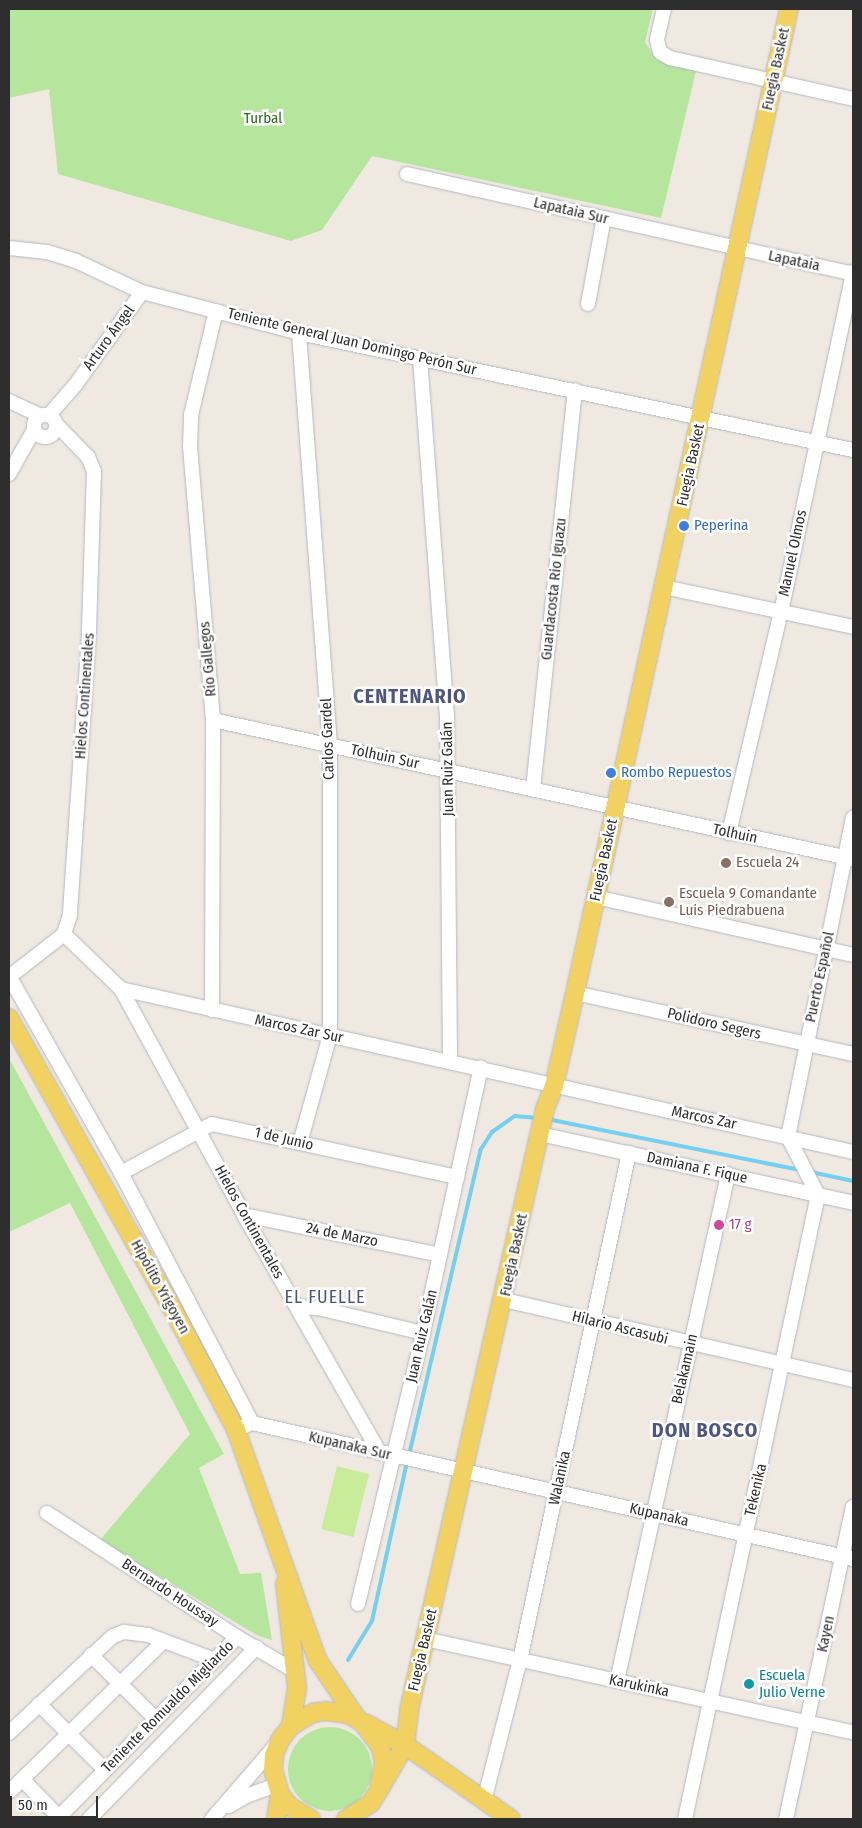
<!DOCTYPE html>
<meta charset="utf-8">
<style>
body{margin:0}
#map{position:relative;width:862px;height:1828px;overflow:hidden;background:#efe9e1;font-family:"Fira Sans Condensed",sans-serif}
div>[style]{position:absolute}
.green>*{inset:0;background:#b6e59e}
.round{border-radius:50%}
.pitch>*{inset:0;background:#c9ec9a;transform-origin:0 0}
.stream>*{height:4px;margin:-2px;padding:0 2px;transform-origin:2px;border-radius:2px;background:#75cff0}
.roads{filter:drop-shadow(0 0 1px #b4b7c1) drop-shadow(0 0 1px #b4b7c1)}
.minor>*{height:14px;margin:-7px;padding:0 7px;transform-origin:7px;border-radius:7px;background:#fff}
.minor>.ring{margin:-7px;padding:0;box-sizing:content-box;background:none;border:14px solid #fff;border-radius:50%}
.major>*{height:18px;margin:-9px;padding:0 9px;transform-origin:9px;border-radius:9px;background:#f2d163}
.dots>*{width:14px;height:14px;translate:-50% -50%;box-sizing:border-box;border:2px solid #fff;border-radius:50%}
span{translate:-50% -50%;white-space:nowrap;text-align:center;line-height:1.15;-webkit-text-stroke:5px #fff;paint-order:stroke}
.street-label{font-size:15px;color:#2e2e2e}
.park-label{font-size:15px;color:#2c6e1b}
.shop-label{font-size:15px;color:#366cbe}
.left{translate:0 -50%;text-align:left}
.education-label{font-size:15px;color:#785e54}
.hotel-label{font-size:15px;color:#b23c85}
.culture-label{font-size:15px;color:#0d838f}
.quarter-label{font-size:18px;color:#4d5680;letter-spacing:1px}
.district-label{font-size:20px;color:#4d5680;font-weight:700;letter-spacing:1px}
.frame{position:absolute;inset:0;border:10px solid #2e2e2e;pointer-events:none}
.scale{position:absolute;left:10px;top:1796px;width:88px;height:22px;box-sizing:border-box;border:2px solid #2e2e2e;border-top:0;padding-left:6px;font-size:15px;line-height:18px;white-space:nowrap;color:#2e2e2e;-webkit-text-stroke:4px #fff;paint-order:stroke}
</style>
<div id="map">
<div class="green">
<div style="clip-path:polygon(9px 9px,653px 9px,645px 42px,657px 60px,696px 71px,661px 218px,372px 156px,322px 230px,291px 241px,58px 174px,49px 89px,9px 98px)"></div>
<div style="clip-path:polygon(9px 1058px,224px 1454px,199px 1468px,240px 1574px,261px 1573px,272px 1640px,258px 1636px,100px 1540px,190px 1434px,70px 1203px,9px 1232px)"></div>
<div class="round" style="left:288px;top:1727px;width:84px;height:84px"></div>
</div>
<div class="pitch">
<div style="left:337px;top:1466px;width:33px;height:65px;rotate:14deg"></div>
</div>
<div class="stream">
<div style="left:547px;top:1119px;width:258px;rotate:11.4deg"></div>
<div style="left:811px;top:1172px;width:43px;rotate:12.1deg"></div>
<div style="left:409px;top:1455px;width:314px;rotate:-76.8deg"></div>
<div style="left:481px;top:1149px;width:20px;rotate:-57deg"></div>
<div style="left:492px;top:1132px;width:28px;rotate:-35deg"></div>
<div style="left:515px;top:1116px;width:22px;rotate:5deg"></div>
<div style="left:348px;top:1660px;width:46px;rotate:-58.4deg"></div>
<div style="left:372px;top:1621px;width:163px;rotate:-77.6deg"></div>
</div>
<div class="roads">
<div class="minor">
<div style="left:664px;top:9px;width:32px;rotate:103deg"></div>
<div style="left:657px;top:40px;width:12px;rotate:76deg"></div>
<div style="left:660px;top:52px;width:12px;rotate:31deg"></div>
<div style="left:670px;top:58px;width:188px;rotate:12.6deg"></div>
<div style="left:407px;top:174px;width:457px;rotate:12.6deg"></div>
<div style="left:9px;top:248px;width:38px;rotate:6deg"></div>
<div style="left:47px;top:252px;width:30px;rotate:17deg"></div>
<div style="left:76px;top:261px;width:73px;rotate:25.2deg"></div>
<div style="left:142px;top:292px;width:162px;rotate:14.6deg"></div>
<div style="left:299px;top:333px;width:566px;rotate:11.93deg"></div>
<div style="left:588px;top:304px;width:87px;rotate:-79.5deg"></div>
<div style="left:299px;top:333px;width:413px;rotate:85.7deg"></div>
<div style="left:330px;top:745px;width:290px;rotate:90deg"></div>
<div style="left:330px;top:1035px;width:112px;rotate:105.5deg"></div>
<div style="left:420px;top:358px;width:358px;rotate:85.7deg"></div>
<div style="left:447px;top:715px;width:345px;rotate:89.5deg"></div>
<div style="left:9px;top:401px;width:35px;rotate:25deg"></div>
<div class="ring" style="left:34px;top:415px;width:8px;height:8px"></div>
<div style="left:49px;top:415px;width:41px;rotate:-48.9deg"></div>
<div style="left:76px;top:384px;width:113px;rotate:-54.3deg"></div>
<div style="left:57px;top:425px;width:45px;rotate:45.9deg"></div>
<div style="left:88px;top:457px;width:15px;rotate:67deg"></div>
<div style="left:94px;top:471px;width:163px;rotate:91.8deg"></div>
<div style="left:89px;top:634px;width:282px;rotate:93.9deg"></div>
<div style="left:70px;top:915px;width:20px;rotate:108deg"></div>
<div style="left:9px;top:474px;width:51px;rotate:-60.4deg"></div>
<div style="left:664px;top:587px;width:193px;rotate:11.9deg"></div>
<div style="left:213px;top:720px;width:655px;rotate:12.25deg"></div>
<div style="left:533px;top:789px;width:401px;rotate:-84deg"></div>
<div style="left:729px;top:833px;width:227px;rotate:-76.8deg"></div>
<div style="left:781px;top:612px;width:348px;rotate:-78deg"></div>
<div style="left:596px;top:897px;width:263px;rotate:12.7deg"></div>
<div style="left:64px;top:934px;width:79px;rotate:44deg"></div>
<div style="left:121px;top:989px;width:750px;rotate:12.55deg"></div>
<div style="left:9px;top:976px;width:227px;rotate:60.4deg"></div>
<div style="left:121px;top:1173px;width:282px;rotate:62.3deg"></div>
<div style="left:9px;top:977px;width:70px;rotate:-38deg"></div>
<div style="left:121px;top:989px;width:257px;rotate:61.4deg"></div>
<div style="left:244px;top:1215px;width:274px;rotate:60.3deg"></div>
<div style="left:575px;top:993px;width:285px;rotate:12.4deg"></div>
<div style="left:212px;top:1010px;width:290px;rotate:-89.8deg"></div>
<div style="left:213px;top:720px;width:274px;rotate:-94.8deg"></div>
<div style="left:190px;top:447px;width:32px;rotate:-88deg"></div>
<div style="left:191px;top:415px;width:107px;rotate:-76.5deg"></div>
<div style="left:540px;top:1134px;width:321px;rotate:12.4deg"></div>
<div style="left:121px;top:1173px;width:103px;rotate:-28.3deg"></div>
<div style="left:212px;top:1124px;width:251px;rotate:12.2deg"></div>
<div style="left:244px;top:1215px;width:200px;rotate:11.5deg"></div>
<div style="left:504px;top:1300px;width:358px;rotate:12.9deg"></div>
<div style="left:297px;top:1307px;width:21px;rotate:3deg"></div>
<div style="left:318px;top:1308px;width:108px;rotate:13.4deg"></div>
<div style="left:236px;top:1430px;width:17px;rotate:-24deg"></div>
<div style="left:252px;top:1423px;width:616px;rotate:12.75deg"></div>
<div style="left:47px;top:1513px;width:227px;rotate:33.1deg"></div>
<div style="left:237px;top:1637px;width:67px;rotate:30.4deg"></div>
<div style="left:358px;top:1604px;width:279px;rotate:-76.5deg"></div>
<div style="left:423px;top:1333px;width:272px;rotate:-77.7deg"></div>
<div style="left:425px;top:1639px;width:438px;rotate:12.3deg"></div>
<div style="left:91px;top:1655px;width:91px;rotate:44.6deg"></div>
<div style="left:617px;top:1681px;width:519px;rotate:-77.65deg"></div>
<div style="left:39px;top:1704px;width:93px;rotate:45deg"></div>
<div style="left:9px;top:1733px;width:142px;rotate:-43deg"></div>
<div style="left:113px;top:1636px;width:12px;rotate:-20deg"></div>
<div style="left:124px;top:1632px;width:24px;rotate:7deg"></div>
<div style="left:148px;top:1635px;width:72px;rotate:20.5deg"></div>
<div style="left:22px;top:1779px;width:53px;rotate:45.8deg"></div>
<div style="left:9px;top:1792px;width:216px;rotate:-44.3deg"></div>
<div style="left:484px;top:1801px;width:146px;rotate:-75.7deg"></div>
<div style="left:520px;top:1660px;width:519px;rotate:-77.87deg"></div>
<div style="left:229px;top:1806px;width:20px;rotate:-30deg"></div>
<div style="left:246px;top:1796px;width:32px;rotate:-20deg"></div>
<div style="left:57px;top:1819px;width:256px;rotate:-45.3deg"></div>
<div style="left:89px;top:1819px;width:240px;rotate:-45.7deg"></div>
<div style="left:212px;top:1819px;width:98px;rotate:-49.1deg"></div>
<div style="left:685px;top:1819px;width:638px;rotate:-77.97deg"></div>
<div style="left:818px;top:1195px;width:65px;rotate:-117.3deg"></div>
<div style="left:788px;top:1137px;width:326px;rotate:-78.5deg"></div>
<div style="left:786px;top:1819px;width:319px;rotate:-77.9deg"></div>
</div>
<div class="major">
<div style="left:9px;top:1018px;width:333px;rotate:60.7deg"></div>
<div style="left:172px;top:1308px;width:138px;rotate:62.3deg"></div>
<div style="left:236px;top:1430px;width:245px;rotate:70.5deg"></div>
<div style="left:318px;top:1661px;width:71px;rotate:55.9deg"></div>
<div style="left:285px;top:1584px;width:105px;rotate:83.4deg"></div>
<div style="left:297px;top:1688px;width:38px;rotate:99deg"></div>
<div style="left:367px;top:1724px;width:43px;rotate:28.9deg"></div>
<div style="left:405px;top:1745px;width:129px;rotate:34.9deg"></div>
<div style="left:379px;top:1790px;width:52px;rotate:-60deg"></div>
<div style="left:405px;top:1745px;width:35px;rotate:-83deg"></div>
<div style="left:409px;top:1710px;width:616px;rotate:-77.25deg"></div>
<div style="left:545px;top:1109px;width:25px;rotate:-69deg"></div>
<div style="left:554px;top:1086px;width:95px;rotate:-77.3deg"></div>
<div style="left:575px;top:993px;width:1007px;rotate:-77.73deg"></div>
<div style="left:276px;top:1819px;width:25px;rotate:-81deg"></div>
<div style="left:311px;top:1819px;width:26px;rotate:-149deg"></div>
<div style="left:289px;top:1806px;width:15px;rotate:-127deg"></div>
<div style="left:280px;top:1794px;width:25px;rotate:-106deg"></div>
<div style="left:273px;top:1770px;width:15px;rotate:-86deg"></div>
<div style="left:274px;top:1755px;width:16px;rotate:-68deg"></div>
<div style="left:280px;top:1740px;width:18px;rotate:-52deg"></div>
<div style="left:291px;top:1726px;width:26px;rotate:-31deg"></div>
<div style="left:313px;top:1713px;width:13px;rotate:-9deg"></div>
<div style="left:326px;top:1711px;width:22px;rotate:8deg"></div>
<div style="left:348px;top:1714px;width:16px;rotate:30deg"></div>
<div style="left:362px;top:1722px;width:30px;rotate:53deg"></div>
<div style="left:380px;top:1746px;width:16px;rotate:75deg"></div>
<div style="left:384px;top:1761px;width:29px;rotate:100deg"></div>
<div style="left:379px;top:1790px;width:15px;rotate:122deg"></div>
<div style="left:371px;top:1803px;width:30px;rotate:147deg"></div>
</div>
</div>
<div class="dots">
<div style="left:684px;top:526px;background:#3f7fe0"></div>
<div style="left:611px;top:773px;background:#3f7fe0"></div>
<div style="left:726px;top:863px;background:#8d6e63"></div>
<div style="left:669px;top:902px;background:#8d6e63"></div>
<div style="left:719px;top:1225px;background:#d1479c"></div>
<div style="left:749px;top:1684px;background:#0f9aa8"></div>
</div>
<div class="street-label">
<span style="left:776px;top:69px;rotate:-78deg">Fuegia Basket</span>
<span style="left:571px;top:211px;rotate:13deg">Lapataia Sur</span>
<span style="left:794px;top:261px;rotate:12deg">Lapataia</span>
<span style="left:109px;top:338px;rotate:-54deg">Arturo Ángel</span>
<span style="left:352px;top:342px;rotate:13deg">Teniente General Juan Domingo Perón Sur</span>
<span style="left:691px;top:465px;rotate:-78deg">Fuegia Basket</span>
<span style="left:793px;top:553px;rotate:-78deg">Manuel Olmos</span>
<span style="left:554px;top:589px;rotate:-84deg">Guardacosta Rio Iguazu</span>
<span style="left:208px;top:659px;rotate:-95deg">Río Gallegos</span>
<span style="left:85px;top:696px;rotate:-86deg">Hielos Continentales</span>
<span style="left:328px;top:739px;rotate:-92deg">Carlos Gardel</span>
<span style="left:385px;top:757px;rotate:12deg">Tolhuin Sur</span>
<span style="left:448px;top:769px;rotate:-91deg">Juan Ruiz Galán</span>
<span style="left:735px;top:834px;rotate:12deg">Tolhuin</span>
<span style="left:604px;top:860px;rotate:-78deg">Fuegia Basket</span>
<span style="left:820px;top:977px;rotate:-78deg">Puerto Español</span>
<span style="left:714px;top:1024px;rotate:13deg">Polidoro Segers</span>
<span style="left:299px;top:1029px;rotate:12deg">Marcos Zar Sur</span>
<span style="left:704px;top:1118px;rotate:12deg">Marcos Zar</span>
<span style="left:284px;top:1139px;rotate:13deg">1 de Junio</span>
<span style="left:697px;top:1168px;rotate:12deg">Damiana F. Fique</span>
<span style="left:249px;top:1222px;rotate:61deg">Hielos Continentales</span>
<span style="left:342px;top:1235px;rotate:11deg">24 de Marzo</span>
<span style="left:514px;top:1255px;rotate:-78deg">Fuegia Basket</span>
<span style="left:160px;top:1287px;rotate:61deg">Hipólito Yrigoyen</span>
<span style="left:620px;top:1328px;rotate:14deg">Hilario Ascasubi</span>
<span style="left:422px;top:1336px;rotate:-77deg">Juan Ruiz Galán</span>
<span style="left:685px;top:1369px;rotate:-77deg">Belakamain</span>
<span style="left:350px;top:1446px;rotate:13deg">Kupanaka Sur</span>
<span style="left:560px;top:1478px;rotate:-78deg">Walanika</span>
<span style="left:756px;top:1490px;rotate:-77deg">Tekenika</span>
<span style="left:659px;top:1515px;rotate:13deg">Kupanaka</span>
<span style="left:170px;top:1593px;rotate:33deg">Bernardo Houssay</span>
<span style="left:826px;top:1634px;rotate:-78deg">Kayen</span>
<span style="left:423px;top:1650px;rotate:-77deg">Fuegia Basket</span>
<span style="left:639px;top:1686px;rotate:12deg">Karukinka</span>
<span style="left:168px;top:1707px;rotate:-45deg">Teniente Romualdo Migliardo</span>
</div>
<div class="park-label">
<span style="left:263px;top:119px">Turbal</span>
</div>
<div class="shop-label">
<span class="left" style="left:694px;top:526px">Peperina</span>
<span class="left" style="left:621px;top:773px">Rombo Repuestos</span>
</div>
<div class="education-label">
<span class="left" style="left:736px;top:863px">Escuela 24</span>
<span class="left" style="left:679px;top:902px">Escuela 9 Comandante<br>Luis Piedrabuena</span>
</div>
<div class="hotel-label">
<span class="left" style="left:729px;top:1225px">17 g</span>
</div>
<div class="culture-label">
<span class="left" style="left:759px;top:1684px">Escuela<br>Julio Verne</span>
</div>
<div class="quarter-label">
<span style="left:325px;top:1297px">EL FUELLE</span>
</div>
<div class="district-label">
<span style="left:410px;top:696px">CENTENARIO</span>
<span style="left:705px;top:1430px">DON BOSCO</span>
</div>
<div class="frame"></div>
<div class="scale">50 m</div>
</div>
